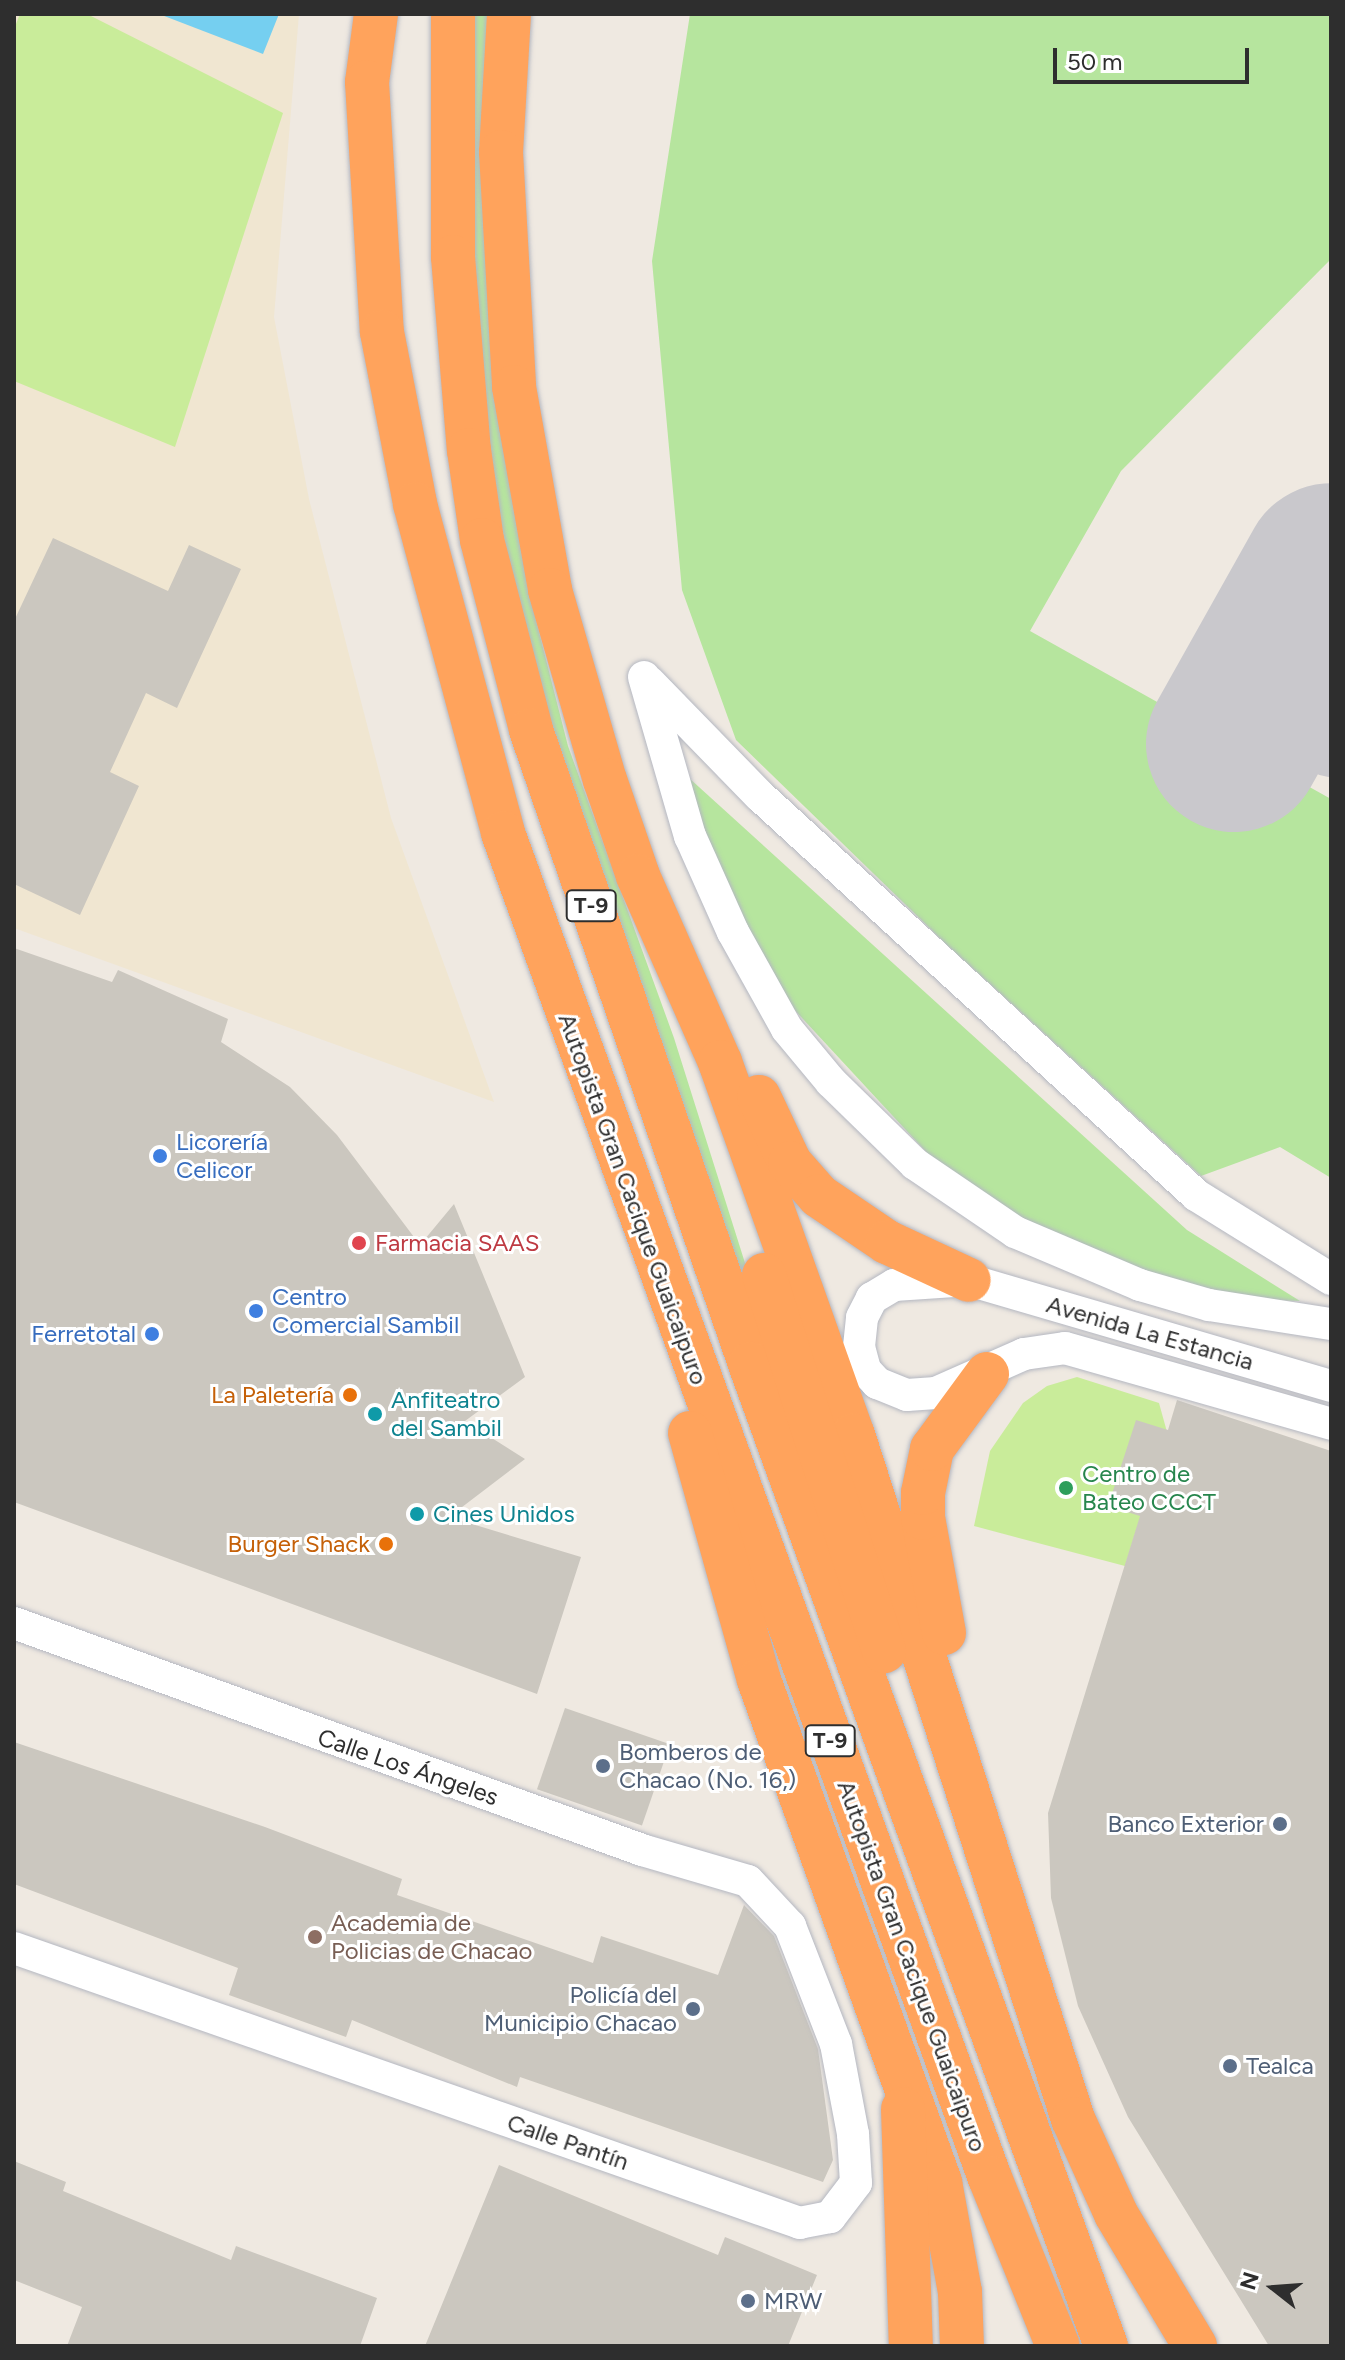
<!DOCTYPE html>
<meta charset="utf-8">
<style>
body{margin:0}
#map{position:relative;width:1345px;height:2360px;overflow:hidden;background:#efe9e1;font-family:Figtree,sans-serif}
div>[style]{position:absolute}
.education>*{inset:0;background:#f0e6d1}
.green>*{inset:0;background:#b6e59e}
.pitch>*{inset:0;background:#c9ec9a}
.water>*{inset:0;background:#75cff0}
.taxiway>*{height:70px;margin:-35px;padding:0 35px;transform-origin:35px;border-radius:35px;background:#c9c8cc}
.runway>*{height:176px;margin:-88px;padding:0 88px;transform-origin:88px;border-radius:88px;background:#c9c8cc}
.building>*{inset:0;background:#cbc7bf;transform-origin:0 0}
.roads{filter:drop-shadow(0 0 2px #b4b7c1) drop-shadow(0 0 2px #b4b7c1)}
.minor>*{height:32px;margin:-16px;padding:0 16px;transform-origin:16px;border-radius:16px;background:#fff}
.highway>*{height:44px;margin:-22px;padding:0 22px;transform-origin:22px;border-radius:22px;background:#ffa35c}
.dots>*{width:22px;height:22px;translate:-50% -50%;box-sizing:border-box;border:4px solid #fff;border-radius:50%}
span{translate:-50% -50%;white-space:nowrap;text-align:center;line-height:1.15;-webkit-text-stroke:6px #fff;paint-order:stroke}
.shield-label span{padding:2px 6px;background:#fff;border:2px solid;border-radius:6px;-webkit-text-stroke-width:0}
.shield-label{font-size:22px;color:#2e2e2e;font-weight:700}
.shop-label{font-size:24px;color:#366cbe}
.left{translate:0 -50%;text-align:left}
.right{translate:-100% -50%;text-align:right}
.street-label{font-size:24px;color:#2e2e2e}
.health-label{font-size:24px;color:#be3a42}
.food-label{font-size:24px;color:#c56008}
.culture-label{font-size:24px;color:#0d838f}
.leisure-label{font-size:24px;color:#27864d}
.service-label{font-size:24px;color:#4e5e75}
.education-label{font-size:24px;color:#785e54}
.frame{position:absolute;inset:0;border:16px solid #2e2e2e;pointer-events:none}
.north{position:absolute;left:1233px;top:2248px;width:80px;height:80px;-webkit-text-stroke:6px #fff;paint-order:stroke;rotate:287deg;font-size:22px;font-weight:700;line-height:32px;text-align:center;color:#2e2e2e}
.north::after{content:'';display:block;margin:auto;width:28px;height:36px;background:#2e2e2e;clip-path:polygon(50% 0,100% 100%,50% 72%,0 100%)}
.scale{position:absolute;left:1053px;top:48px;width:196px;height:36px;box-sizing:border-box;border:4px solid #2e2e2e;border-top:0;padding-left:10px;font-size:24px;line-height:28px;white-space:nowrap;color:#2e2e2e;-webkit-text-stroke:6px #fff;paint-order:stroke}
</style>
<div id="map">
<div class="education">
<div style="clip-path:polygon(14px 14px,299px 14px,274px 317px,309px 499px,391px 818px,494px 1102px,14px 928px)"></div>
</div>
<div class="green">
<div style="clip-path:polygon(470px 14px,492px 14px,527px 585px,568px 746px,674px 1038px,851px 1599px,539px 704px,495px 494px,474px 337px)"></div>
<div style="clip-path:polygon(690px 14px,1331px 14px,1331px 259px,1121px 471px,1030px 631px,1331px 799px,1331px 1178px,1280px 1147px,1201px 1176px,945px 943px,736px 740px,682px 590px,652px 261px)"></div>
<div style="clip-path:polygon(667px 758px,1187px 1230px,1300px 1301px,1203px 1298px,1060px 1248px,929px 1155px,777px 991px)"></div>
</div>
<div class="pitch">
<div style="clip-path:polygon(20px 14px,87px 14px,283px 113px,175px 447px,14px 381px,14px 29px)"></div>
<div style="clip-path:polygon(1077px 1377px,1159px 1403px,1167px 1432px,1125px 1566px,974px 1526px,990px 1451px,1023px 1403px,1047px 1386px)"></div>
</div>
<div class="water">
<div style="clip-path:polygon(159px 14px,279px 14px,263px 54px)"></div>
</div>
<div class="taxiway">
<div style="left:1257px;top:702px;width:84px;rotate:28.4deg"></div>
</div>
<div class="runway">
<div style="left:1234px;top:744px;width:198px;rotate:-60.7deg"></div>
</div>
<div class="building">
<div style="clip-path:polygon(53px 538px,168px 591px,189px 545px,241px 569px,177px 708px,146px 693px,110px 772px,139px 786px,80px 915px,14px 884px,14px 621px)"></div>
<div style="clip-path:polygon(14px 948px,112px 982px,118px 970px,228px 1019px,221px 1042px,290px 1087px,337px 1135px,420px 1245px,454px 1204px,525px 1377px,465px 1421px,525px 1459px,449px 1517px,581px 1557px,537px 1694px,14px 1502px)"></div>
<div style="clip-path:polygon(1177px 1400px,1331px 1451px,1331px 2346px,1269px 2346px,1128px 2117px,1078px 2006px,1051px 1898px,1048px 1813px,1140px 1516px,1108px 1506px,1136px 1420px,1168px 1430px)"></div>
<div style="left:565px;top:1708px;width:111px;height:86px;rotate:19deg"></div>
<div style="clip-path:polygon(14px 1742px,265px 1827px,402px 1879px,397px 1895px,593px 1963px,601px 1936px,718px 1975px,744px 1905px,774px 1936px,818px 2049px,833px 2160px,823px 2182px,520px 2077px,517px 2087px,352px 2020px,346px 2037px,229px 1995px,238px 1968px,14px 1884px)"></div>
<div style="clip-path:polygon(14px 2161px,66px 2182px,63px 2191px,231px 2260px,236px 2246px,377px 2298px,360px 2346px,67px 2346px,82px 2307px,14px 2280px)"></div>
<div style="clip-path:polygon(499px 2165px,718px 2255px,725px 2237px,817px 2275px,788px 2346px,425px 2346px)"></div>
</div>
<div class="roads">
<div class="minor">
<div style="left:644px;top:677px;width:166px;rotate:73.9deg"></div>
<div style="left:690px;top:836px;width:105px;rotate:65.9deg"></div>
<div style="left:733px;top:932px;width:111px;rotate:60.9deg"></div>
<div style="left:787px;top:1029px;width:69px;rotate:50.3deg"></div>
<div style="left:831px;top:1082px;width:117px;rotate:44.3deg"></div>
<div style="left:915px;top:1164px;width:121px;rotate:34.2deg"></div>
<div style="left:1015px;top:1232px;width:136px;rotate:23deg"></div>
<div style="left:1140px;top:1285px;width:72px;rotate:16.2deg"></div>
<div style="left:1209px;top:1305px;width:123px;rotate:8.9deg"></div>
<div style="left:649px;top:682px;width:159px;rotate:45.8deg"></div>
<div style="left:760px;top:796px;width:591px;rotate:42.46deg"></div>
<div style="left:1196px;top:1195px;width:159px;rotate:31.9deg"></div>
<div style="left:1331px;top:1386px;width:377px;rotate:-163.7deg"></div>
<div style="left:969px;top:1280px;width:75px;rotate:176.2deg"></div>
<div style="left:894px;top:1285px;width:26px;rotate:149deg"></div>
<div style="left:872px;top:1298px;width:22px;rotate:117deg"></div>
<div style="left:862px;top:1318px;width:29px;rotate:96deg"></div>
<div style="left:859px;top:1347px;width:24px;rotate:75deg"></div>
<div style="left:865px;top:1370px;width:18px;rotate:47deg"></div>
<div style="left:877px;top:1383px;width:32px;rotate:22deg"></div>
<div style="left:907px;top:1395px;width:29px;rotate:-4deg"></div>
<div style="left:936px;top:1393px;width:96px;rotate:-23.9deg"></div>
<div style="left:1024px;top:1354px;width:41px;rotate:-8.3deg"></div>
<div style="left:1065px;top:1348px;width:277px;rotate:15.9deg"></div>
<div style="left:14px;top:1623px;width:668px;rotate:19.87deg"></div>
<div style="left:642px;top:1850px;width:110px;rotate:16.3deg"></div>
<div style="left:748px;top:1881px;width:62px;rotate:47deg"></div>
<div style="left:790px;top:1926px;width:127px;rotate:68.7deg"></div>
<div style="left:836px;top:2044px;width:92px;rotate:79.3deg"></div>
<div style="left:853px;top:2134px;width:49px;rotate:86.5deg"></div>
<div style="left:856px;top:2183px;width:43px;rotate:127.4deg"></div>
<div style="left:830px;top:2217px;width:31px;rotate:169deg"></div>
<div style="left:800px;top:2223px;width:833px;rotate:-160.72deg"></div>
</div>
<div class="highway">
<div style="left:376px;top:14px;width:69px;rotate:97.5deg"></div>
<div style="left:367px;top:82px;width:250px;rotate:86.6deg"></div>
<div style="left:382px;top:332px;width:175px;rotate:79.1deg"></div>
<div style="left:415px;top:504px;width:341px;rotate:75deg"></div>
<div style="left:503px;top:833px;width:1430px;rotate:70.1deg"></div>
<div style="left:990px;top:2178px;width:181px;rotate:68deg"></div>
<div style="left:453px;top:14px;width:243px;rotate:90deg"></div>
<div style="left:453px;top:257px;width:194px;rotate:85.3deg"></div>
<div style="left:469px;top:450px;width:91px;rotate:81.8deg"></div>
<div style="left:482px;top:540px;width:196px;rotate:75.5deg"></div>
<div style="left:531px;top:730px;width:671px;rotate:70.94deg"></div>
<div style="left:750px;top:1364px;width:1045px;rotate:70.07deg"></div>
<div style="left:509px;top:14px;width:138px;rotate:93.3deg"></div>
<div style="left:501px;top:152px;width:235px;rotate:86.8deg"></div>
<div style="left:514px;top:387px;width:206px;rotate:79.9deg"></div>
<div style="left:550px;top:590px;width:198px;rotate:73.9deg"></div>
<div style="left:605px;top:780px;width:102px;rotate:71deg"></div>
<div style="left:638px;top:876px;width:203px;rotate:66.2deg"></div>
<div style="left:720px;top:1062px;width:396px;rotate:70.4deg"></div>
<div style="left:853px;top:1435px;width:719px;rotate:72.17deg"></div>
<div style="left:1073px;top:2119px;width:104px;rotate:65.6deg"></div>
<div style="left:1116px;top:2214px;width:154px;rotate:59.1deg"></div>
<div style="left:759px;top:1097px;width:73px;rotate:64.8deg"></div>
<div style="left:790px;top:1163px;width:44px;rotate:48.7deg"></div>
<div style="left:819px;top:1196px;width:82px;rotate:34.1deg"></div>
<div style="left:887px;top:1242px;width:90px;rotate:24.9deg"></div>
<div style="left:764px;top:1275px;width:395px;rotate:72.3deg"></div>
<div style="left:690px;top:1433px;width:256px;rotate:74.4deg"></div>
<div style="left:759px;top:1680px;width:534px;rotate:70.17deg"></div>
<div style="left:940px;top:2182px;width:112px;rotate:79.7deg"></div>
<div style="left:960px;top:2292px;width:54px;rotate:87.9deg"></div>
<div style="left:944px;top:1633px;width:117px;rotate:-100.3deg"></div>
<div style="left:923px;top:1518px;width:25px;rotate:-90deg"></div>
<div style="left:923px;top:1493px;width:45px;rotate:-78.4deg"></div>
<div style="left:932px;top:1449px;width:93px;rotate:-53.7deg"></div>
<div style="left:903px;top:2109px;width:237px;rotate:88.1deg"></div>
</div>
</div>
<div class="dots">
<div style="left:160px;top:1156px;background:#3f7fe0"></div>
<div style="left:359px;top:1243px;background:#e0444e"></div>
<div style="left:256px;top:1311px;background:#3f7fe0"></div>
<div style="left:152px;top:1334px;background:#3f7fe0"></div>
<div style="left:350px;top:1395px;background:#e8710a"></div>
<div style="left:375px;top:1414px;background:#0f9aa8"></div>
<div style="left:1066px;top:1488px;background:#2e9e5b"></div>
<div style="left:417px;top:1514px;background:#0f9aa8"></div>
<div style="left:386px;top:1544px;background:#e8710a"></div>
<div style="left:603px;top:1766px;background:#5c6f8a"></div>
<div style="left:1280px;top:1824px;background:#5c6f8a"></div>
<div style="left:315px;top:1937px;background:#8d6e63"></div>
<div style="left:693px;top:2009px;background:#5c6f8a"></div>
<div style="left:1230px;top:2066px;background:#5c6f8a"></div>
<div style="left:748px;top:2301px;background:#5c6f8a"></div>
</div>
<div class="shield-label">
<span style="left:591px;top:906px">T-9</span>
<span style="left:830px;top:1741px">T-9</span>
</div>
<div class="shop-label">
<span class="left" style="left:176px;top:1156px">Licorería<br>Celicor</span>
<span class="left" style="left:272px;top:1311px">Centro<br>Comercial Sambil</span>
<span class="right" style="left:136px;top:1334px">Ferretotal</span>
</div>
<div class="street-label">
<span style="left:633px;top:1199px;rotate:70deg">Autopista Gran Cacique Guaicaipuro</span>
<span style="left:1150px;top:1333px;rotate:16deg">Avenida La Estancia</span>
<span style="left:408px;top:1767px;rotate:19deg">Calle Los Ángeles</span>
<span style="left:912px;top:1966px;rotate:70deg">Autopista Gran Cacique Guaicaipuro</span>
<span style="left:568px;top:2142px;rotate:19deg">Calle Pantín</span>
</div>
<div class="health-label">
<span class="left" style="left:375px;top:1243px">Farmacia SAAS</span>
</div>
<div class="food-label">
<span class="right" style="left:334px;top:1395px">La Paletería</span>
<span class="right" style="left:370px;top:1544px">Burger Shack</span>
</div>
<div class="culture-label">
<span class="left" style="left:391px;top:1414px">Anfiteatro<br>del Sambil</span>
<span class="left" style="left:433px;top:1514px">Cines Unidos</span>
</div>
<div class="leisure-label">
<span class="left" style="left:1082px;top:1488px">Centro de<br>Bateo CCCT</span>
</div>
<div class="service-label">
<span class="left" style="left:619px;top:1766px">Bomberos de<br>Chacao (No. 16,)</span>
<span class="right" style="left:1264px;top:1824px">Banco Exterior</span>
<span class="right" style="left:677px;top:2009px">Policía del<br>Municipio Chacao</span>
<span class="left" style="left:1246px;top:2066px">Tealca</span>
<span class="left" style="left:764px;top:2301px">MRW</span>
</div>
<div class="education-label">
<span class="left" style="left:331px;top:1937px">Academia de<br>Policias de Chacao</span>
</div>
<div class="frame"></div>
<div class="north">N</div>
<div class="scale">50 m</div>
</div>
